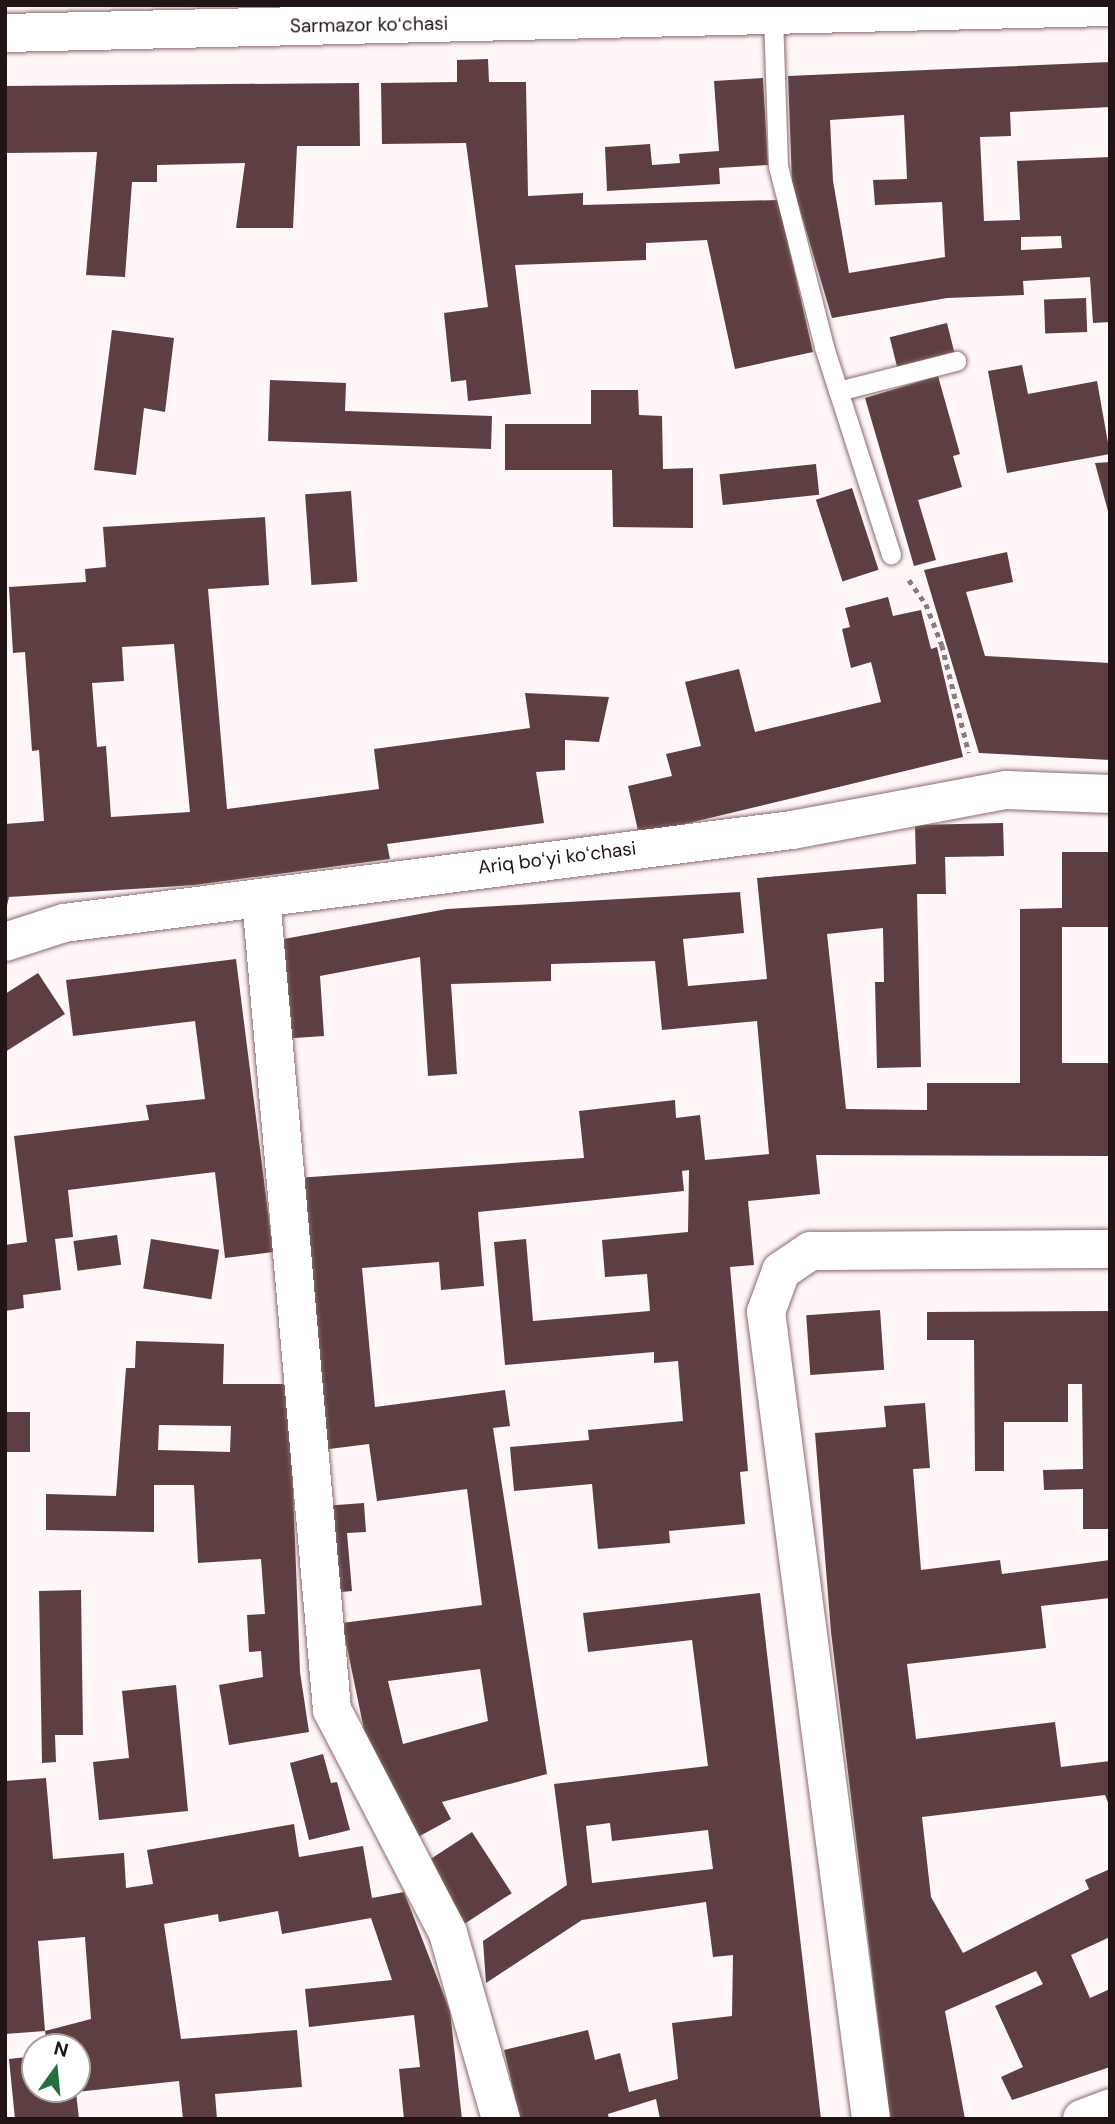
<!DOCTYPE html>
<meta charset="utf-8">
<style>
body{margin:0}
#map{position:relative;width:1115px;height:2124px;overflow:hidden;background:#fef6f7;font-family:"DM Sans",sans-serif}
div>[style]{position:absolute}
.building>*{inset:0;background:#5d3f41;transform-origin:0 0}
.path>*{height:4.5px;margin-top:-2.25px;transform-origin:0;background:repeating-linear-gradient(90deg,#857b7c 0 5px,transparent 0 10px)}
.roads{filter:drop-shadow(0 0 2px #8b6b6d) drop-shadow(0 0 2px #8b6b6d)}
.service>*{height:19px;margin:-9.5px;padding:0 9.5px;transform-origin:9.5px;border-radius:9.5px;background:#fff}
.minor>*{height:38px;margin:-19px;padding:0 19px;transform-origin:19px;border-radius:19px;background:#fff}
span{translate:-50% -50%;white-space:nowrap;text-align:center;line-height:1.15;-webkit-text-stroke:7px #fff;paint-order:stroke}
.street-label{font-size:19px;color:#201415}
.frame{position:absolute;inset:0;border:7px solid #201415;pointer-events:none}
.north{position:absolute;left:21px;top:2033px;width:70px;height:70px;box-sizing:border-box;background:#fff;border:2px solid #a6a1a1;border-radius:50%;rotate:15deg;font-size:19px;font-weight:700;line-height:28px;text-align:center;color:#201415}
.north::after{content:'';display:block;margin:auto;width:24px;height:32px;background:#236f3e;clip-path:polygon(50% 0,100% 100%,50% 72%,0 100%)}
</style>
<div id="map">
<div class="building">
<div style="clip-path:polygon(488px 59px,489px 82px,526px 82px,528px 196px,583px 193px,583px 205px,778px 200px,813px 352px,735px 369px,707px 240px,646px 243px,646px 260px,515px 265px,531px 394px,468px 401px,466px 380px,451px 382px,444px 313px,488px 307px,466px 143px,382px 144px,381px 83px,457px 82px,457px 60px)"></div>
<div style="clip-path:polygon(evenodd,1110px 62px,1110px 107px,1010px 112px,1011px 136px,980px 137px,984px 221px,1020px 220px,1017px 161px,1110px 157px,1110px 322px,1093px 323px,1090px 277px,1023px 281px,1024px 295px,947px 298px,832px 318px,792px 183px,788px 76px,1110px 62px,904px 115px,907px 179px,873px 180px,875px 205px,942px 202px,945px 257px,849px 273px,833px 181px,830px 120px,904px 115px,1110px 62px,1061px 236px,1062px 248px,1021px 250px,1021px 237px,1061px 236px)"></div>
<div style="clip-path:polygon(763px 78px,768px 165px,719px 168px,720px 184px,607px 191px,605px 147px,650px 144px,652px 165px,680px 163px,679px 154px,719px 151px,714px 81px)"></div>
<div style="clip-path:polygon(359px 83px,360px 146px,297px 146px,293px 228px,236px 228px,245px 163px,157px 165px,157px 182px,132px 182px,125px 277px,86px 275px,97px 152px,5px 153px,5px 86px)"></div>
<div style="left:1086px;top:298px;width:34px;height:42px;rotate:88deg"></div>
<div style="left:947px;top:323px;width:30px;height:59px;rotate:76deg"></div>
<div style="clip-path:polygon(112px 330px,174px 338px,165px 412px,144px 408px,136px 475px,94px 470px)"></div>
<div style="clip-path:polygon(1022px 365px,1028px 394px,1097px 381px,1110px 454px,1007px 473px,988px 371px)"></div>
<div style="clip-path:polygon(938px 376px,960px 454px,953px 456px,962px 487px,918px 500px,936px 560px,914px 566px,865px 398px)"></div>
<div style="clip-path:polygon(270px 380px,346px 383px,345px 411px,492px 416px,491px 449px,268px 441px)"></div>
<div style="clip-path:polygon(591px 390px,638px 390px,639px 415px,662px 416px,663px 469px,693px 468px,693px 528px,613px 527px,612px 470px,505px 470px,505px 424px,591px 424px)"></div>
<div style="clip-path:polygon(1110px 462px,1110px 515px,1109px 515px,1095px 463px)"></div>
<div style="left:816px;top:464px;width:31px;height:97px;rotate:84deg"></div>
<div style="left:852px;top:488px;width:86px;height:38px;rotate:72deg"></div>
<div style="left:351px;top:491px;width:91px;height:46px;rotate:86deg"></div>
<div style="clip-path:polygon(evenodd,265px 517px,269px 585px,208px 589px,227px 809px,379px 789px,374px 749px,530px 728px,525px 693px,609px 697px,599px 742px,565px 740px,565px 770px,536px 772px,544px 823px,387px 844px,390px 859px,195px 885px,9px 897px,5px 914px,5px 824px,44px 821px,39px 750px,32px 751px,25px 652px,13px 653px,9px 587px,86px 582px,85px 569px,106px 567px,103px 527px,265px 517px,174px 644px,190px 812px,111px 817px,106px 746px,97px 747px,92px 683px,124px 681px,122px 647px,174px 644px)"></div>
<div style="clip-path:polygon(1007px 552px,1013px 582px,966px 592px,985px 656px,1110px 663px,1110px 760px,979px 753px,924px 570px)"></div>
<div style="clip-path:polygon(888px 597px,893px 616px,921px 610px,931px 649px,937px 647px,963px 757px,639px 835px,628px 786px,672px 776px,666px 754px,701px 746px,685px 682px,739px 669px,755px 732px,881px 702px,871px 662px,851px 668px,842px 629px,850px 627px,845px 608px)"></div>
<div style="clip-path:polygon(evenodd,1003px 823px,1004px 856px,945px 857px,946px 894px,917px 894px,921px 1067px,877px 1068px,875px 982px,884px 982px,883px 928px,827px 934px,846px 1109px,927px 1110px,927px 1083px,1020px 1083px,1020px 909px,1062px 908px,1062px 852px,1110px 852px,1110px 927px,1062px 927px,1062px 1063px,1110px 1063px,1110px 1156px,816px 1155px,820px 1194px,748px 1201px,754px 1265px,730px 1267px,748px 1471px,740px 1472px,745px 1524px,669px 1531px,670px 1543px,598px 1549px,592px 1484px,514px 1491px,510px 1447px,589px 1440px,588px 1430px,683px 1421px,678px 1361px,654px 1363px,654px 1352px,505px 1365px,494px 1242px,526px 1239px,533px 1321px,650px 1311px,647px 1274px,605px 1277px,602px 1240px,688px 1232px,689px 1170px,682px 1171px,684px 1191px,478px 1212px,484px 1286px,441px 1290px,439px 1262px,362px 1268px,375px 1407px,505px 1390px,510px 1426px,493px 1428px,547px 1774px,442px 1802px,451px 1819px,407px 1843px,375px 1783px,342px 1623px,482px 1605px,467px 1489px,377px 1501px,369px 1444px,321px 1450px,296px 1178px,584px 1158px,579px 1111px,675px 1100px,676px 1118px,700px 1115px,705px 1160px,769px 1154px,757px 1021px,662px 1030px,655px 961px,551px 964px,551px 981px,451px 984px,457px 1074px,428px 1076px,420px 957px,320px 976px,324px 1036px,280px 1039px,273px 941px,447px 909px,740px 892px,744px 933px,683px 939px,688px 986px,767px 979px,757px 878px,916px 864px,915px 825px,1003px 823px,480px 1669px,488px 1721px,403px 1744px,388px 1681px,480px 1669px)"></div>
<div style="clip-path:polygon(236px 959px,273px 1252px,225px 1258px,215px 1172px,68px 1190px,73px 1237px,55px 1239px,61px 1290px,23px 1295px,24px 1308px,5px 1311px,5px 1245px,27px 1242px,14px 1136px,149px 1120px,146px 1105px,205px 1099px,195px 1021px,73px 1036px,66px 980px)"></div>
<div style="clip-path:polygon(38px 973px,65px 1014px,5px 1052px,5px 994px)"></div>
<div style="left:117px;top:1235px;width:30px;height:44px;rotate:82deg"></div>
<div style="left:151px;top:1239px;width:69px;height:50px;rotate:9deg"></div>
<div style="left:880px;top:1310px;width:60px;height:74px;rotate:86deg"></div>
<div style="clip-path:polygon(1110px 1311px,1110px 1529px,1083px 1529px,1083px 1489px,1044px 1490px,1043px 1470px,1083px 1469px,1082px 1384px,1068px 1384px,1068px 1422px,1004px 1422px,1004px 1471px,975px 1471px,974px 1340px,927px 1340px,927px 1312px)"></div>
<div style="clip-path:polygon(evenodd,136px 1341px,224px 1344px,223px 1384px,289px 1384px,300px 1672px,309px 1732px,229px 1745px,219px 1685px,263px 1677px,261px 1651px,249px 1652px,247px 1615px,265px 1614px,261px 1559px,198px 1563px,194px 1485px,154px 1485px,154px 1532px,46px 1530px,46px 1494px,116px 1496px,126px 1368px,135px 1368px,136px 1341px,159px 1425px,231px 1426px,230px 1452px,158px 1450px,159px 1425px)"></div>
<div style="clip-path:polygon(925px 1403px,930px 1468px,913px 1469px,921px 1570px,1000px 1560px,1002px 1574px,1110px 1560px,1110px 1598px,1041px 1606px,1046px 1648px,907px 1664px,916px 1739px,1055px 1722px,1061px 1767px,1110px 1761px,1110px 1807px,1105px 1795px,922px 1817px,931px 1897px,963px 1953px,1089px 1889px,1085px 1880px,1110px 1869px,1110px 1937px,1071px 1955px,1090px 1998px,1110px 1989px,1110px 2067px,1012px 2100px,1001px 2077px,1023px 2067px,995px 2006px,1043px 1984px,1036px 1971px,945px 2011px,965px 2119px,890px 2119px,831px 1632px,815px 1433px,886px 1427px,884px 1406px)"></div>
<div style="left:5px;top:1412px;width:25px;height:40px"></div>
<div style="clip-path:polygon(364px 1503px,366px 1532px,347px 1533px,352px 1591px,330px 1593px,323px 1506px)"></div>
<div style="clip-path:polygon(81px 1590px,83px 1735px,55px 1735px,56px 1762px,42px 1763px,39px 1591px)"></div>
<div style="clip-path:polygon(evenodd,760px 1593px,821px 2119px,660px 2119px,656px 2099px,608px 2114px,609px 2119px,520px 2119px,504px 2050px,588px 2030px,595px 2060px,620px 2053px,629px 2092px,678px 2079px,672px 2023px,732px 2016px,733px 1955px,713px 1957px,706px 1902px,582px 1920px,486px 1983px,483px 1941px,567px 1885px,554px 1784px,708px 1766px,692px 1640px,588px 1652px,583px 1613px,760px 1593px,610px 1823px,612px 1841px,708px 1830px,713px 1869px,592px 1883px,586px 1826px,610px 1823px)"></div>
<div style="clip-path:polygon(176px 1685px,188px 1811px,99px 1820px,93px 1762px,129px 1758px,122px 1691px)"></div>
<div style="clip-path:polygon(323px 1754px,331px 1783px,337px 1782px,350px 1830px,309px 1840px,290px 1763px)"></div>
<div style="clip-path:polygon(46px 1778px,53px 1859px,124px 1853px,126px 1888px,153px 1884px,147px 1850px,294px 1824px,299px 1857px,363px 1846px,372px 1898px,404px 1892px,450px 2011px,462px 2119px,404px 2119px,399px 2069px,420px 2067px,414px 2015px,309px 2027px,305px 1989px,392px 1980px,371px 1918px,282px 1934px,278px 1911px,219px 1922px,218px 1914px,164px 1924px,181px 2039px,297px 2030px,302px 2087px,215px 2094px,217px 2119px,183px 2119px,179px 2081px,76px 2092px,79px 2119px,15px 2119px,9px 2059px,35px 2056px,35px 2089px,77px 2089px,77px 2047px,47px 2047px,45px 2031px,91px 2019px,85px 1937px,38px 1941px,45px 2031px,5px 2034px,5px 1781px)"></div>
<div style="left:472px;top:1832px;width:73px;height:59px;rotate:57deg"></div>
</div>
<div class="path">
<div style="left:909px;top:580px;width:29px;rotate:55deg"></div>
<div style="left:926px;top:604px;width:44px;rotate:68.7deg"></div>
<div style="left:942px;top:645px;width:111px;rotate:76deg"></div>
</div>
<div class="roads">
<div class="service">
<div style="left:773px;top:15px;width:151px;rotate:88.1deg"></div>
<div style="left:778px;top:166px;width:187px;rotate:75.7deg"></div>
<div style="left:824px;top:347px;width:218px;rotate:72.1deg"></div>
<div style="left:838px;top:391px;width:122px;rotate:-14.3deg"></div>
</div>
<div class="minor">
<div style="left:5px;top:33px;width:1105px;rotate:-1.35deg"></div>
<div style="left:261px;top:898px;width:815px;rotate:85deg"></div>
<div style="left:332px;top:1710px;width:251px;rotate:62.5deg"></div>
<div style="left:448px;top:1933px;width:193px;rotate:74.1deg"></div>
<div style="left:5px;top:942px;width:62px;rotate:-17.9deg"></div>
<div style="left:64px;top:923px;width:734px;rotate:-7.28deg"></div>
<div style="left:792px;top:830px;width:218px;rotate:-10.6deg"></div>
<div style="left:1006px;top:790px;width:104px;rotate:2.2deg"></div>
<div style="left:871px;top:2119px;width:814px;rotate:-97.41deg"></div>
<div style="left:766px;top:1312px;width:44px;rotate:-69.9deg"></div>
<div style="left:781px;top:1271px;width:36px;rotate:-34deg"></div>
<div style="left:811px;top:1251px;width:299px;rotate:-0.4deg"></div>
<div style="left:1082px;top:2119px;width:30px;rotate:-21deg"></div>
</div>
</div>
<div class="street-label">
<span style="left:369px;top:25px;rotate:-1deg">Sarmazor koʻchasi</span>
<span style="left:557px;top:858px;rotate:-7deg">Ariq boʻyi koʻchasi</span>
</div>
<div class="frame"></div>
<div class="north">N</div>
</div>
